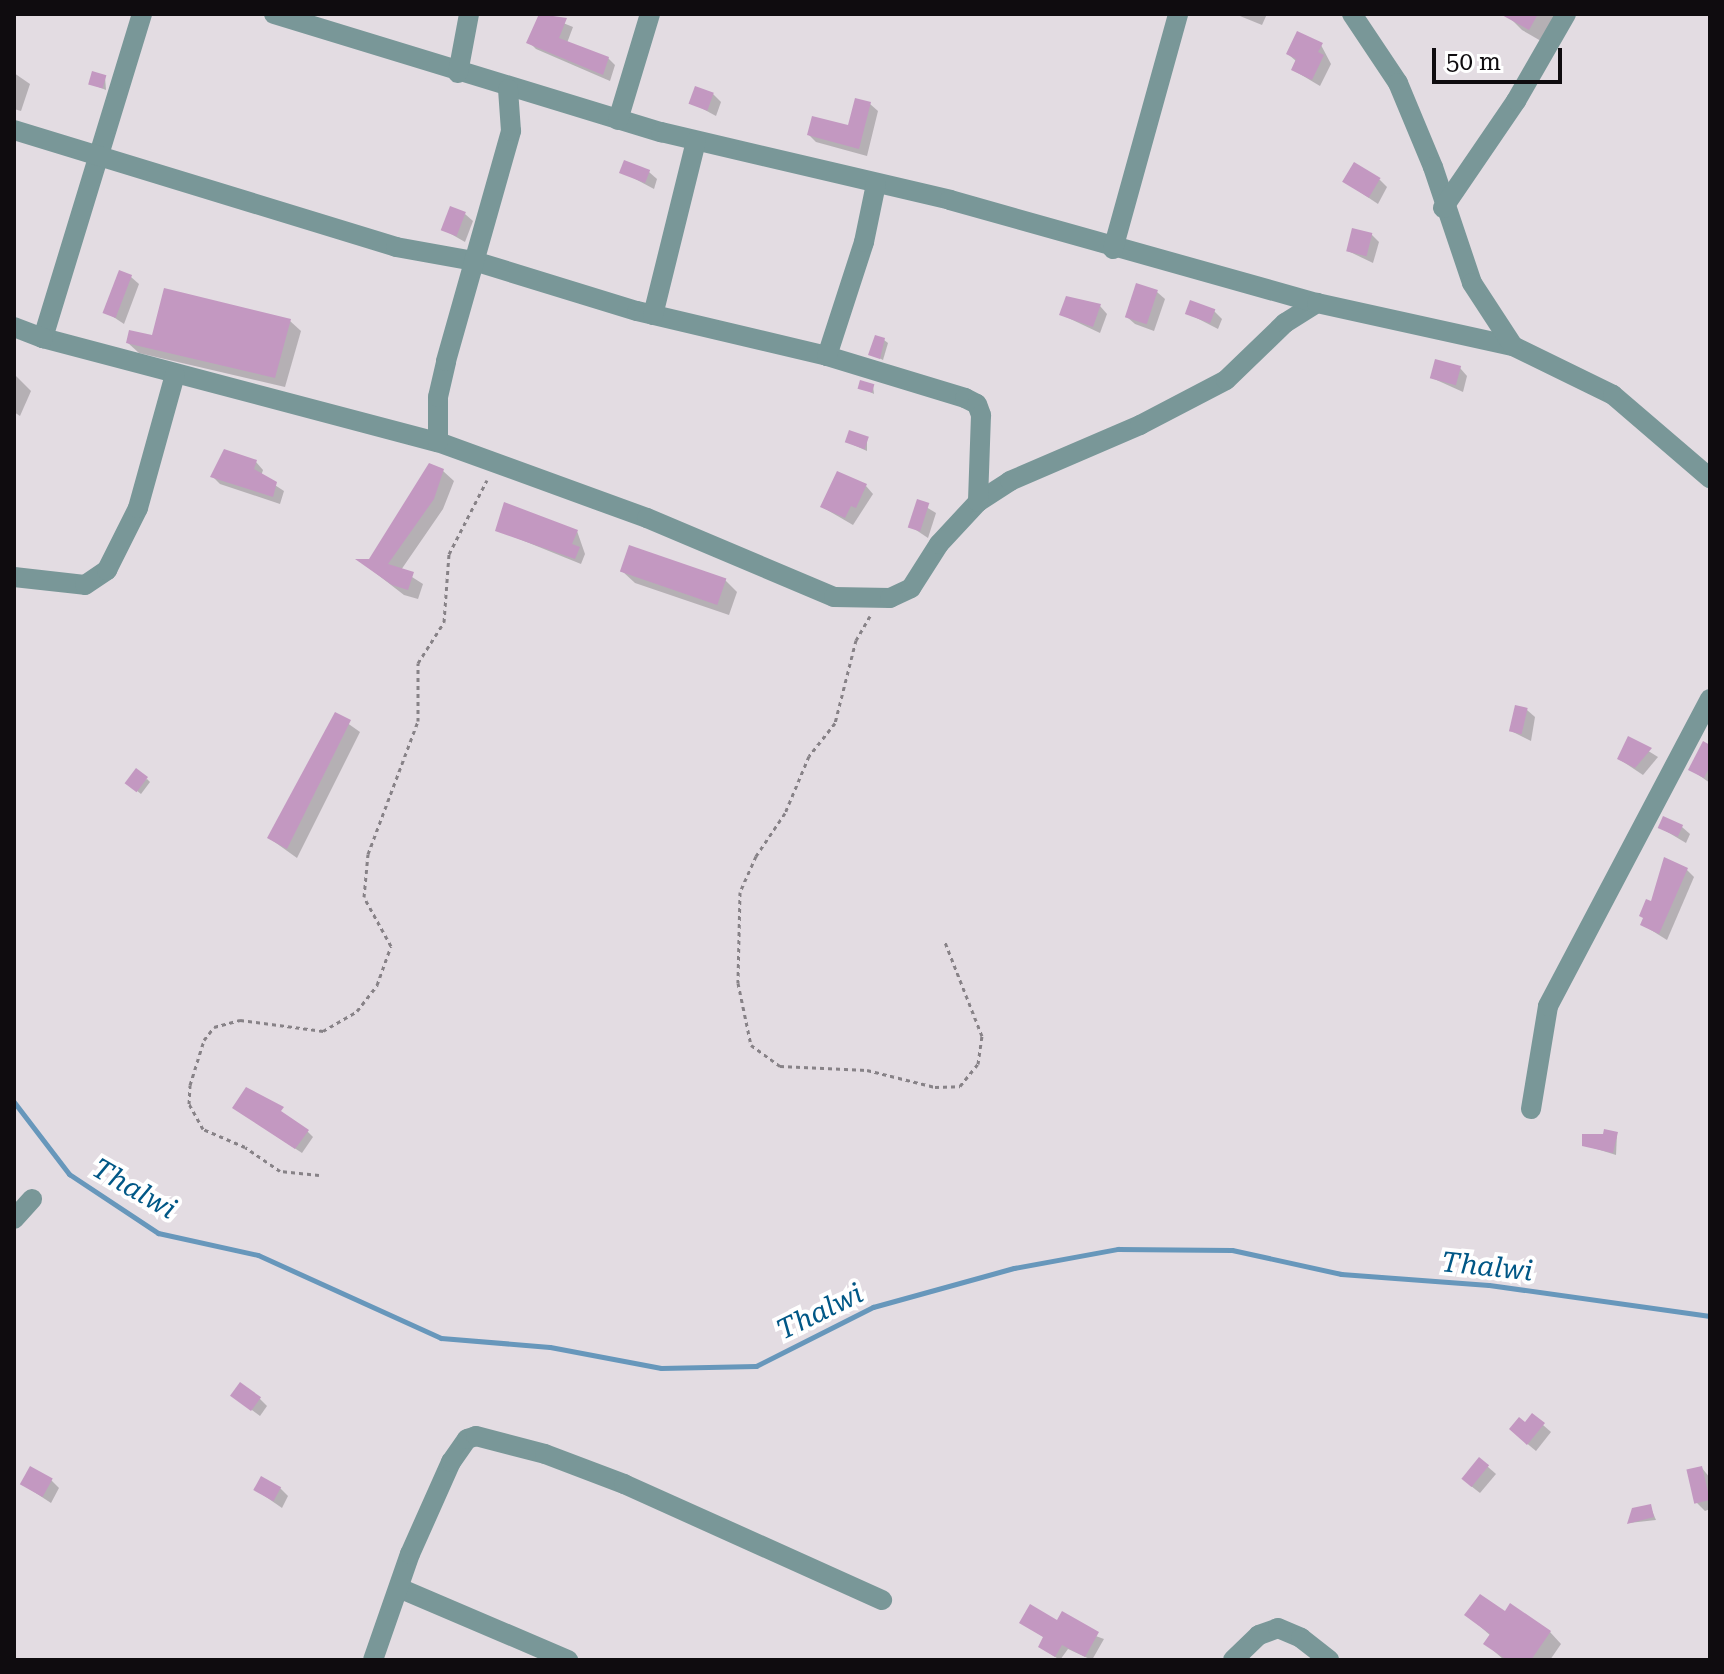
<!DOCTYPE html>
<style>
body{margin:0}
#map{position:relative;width:1724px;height:1674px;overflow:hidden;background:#e3dce2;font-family:"Roboto Serif",serif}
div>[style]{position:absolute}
.shadow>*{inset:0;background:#0003}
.stream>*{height:5px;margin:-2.5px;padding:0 2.5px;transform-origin:2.5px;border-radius:2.5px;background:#6797bb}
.building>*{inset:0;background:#c398c1;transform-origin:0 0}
.path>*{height:3px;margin-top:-1.5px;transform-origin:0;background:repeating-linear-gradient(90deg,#878287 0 4px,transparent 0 8px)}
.minor>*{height:20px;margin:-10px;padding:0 10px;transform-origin:10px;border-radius:10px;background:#799798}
span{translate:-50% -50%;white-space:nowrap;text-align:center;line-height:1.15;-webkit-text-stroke:8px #fff;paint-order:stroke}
.water-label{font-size:28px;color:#005786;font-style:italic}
.frame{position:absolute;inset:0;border:16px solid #0f0c0f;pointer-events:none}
.scale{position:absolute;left:1432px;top:48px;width:130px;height:36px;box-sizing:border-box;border:4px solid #0f0c0f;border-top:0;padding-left:10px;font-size:24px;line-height:28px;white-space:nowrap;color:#0f0c0f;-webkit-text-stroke:6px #fff;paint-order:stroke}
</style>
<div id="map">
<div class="shadow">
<div style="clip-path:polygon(541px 14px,573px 27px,567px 43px,608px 58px,615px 65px,610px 81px,536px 49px,529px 42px)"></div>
<div style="clip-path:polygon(1235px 14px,1267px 14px,1262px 25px)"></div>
<div style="clip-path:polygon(1513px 14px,1556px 14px,1541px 41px,1522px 30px,1510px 18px)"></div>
<div style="clip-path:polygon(1321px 45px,1331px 64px,1320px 86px,1293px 70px,1297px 62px,1288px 54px)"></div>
<div style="clip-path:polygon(14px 73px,30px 84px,21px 111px,14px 109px)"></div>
<div style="clip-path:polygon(105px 77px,106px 90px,91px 84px)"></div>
<div style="clip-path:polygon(713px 94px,721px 102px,716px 116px,692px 103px)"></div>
<div style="clip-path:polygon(870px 104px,878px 111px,867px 156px,816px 142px,809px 135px,849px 128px)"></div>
<div style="clip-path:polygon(622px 172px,649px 172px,657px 179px,654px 189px)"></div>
<div style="clip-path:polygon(1380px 180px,1387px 187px,1378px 204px,1345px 182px)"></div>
<div style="clip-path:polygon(465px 214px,473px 221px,465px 242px,444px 230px)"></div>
<div style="clip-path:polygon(1371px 234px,1379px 242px,1373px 263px,1348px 251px)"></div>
<div style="clip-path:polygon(131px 277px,139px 284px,124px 324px,106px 312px)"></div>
<div style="clip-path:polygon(1157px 292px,1165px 299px,1154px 331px,1135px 324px,1127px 317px)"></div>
<div style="clip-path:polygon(1100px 306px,1107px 314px,1100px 333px,1062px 315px)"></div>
<div style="clip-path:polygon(1214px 311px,1222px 319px,1218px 329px,1187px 313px)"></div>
<div style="clip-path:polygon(290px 321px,301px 331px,285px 387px,139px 353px,128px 343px)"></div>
<div style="clip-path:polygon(884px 340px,888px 343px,883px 360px,871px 354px)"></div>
<div style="clip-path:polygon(1460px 368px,1467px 376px,1463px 392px,1432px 378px)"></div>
<div style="clip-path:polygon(14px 374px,31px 391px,20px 416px,14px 412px)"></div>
<div style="clip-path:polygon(873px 386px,874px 394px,860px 387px)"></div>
<div style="clip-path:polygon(867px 438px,867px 451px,847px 442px)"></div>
<div style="clip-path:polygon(256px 462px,263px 470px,261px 476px,284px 491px,280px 504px,220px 484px,212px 476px)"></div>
<div style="clip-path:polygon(443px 471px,454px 481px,443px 509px,401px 570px,423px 584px,418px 599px,404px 595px,360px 561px,370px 561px)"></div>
<div style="clip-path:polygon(866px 486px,873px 494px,853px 525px,822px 507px)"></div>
<div style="clip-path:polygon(918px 502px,936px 513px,928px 538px,910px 526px)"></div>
<div style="clip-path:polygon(497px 530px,577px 531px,585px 554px,581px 564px)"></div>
<div style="clip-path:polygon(622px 571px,725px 580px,737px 592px,729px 615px,635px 583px)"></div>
<div style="clip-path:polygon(1527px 710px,1535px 717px,1531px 741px,1513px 732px)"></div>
<div style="clip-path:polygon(336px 715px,360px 732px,297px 858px,269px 838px)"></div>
<div style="clip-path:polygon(1629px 739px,1658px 757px,1643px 775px,1619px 759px)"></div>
<div style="clip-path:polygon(1710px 747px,1710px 783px,1690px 769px)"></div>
<div style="clip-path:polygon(147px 779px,150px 782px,141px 794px,131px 786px)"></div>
<div style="clip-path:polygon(1659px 827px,1682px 827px,1690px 834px,1686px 843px)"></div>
<div style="clip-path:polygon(1686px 869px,1694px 877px,1667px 940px,1643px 925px,1652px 904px)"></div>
<div style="clip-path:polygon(234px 1108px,307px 1131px,313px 1137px,302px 1153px)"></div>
<div style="clip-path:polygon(1617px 1134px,1616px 1155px,1584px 1145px)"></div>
<div style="clip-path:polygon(233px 1396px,259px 1398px,267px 1406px,260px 1416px)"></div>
<div style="clip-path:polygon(1543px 1425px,1551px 1432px,1536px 1451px,1519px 1437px)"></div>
<div style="clip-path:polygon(1479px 1459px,1496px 1474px,1480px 1493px,1471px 1486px)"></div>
<div style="clip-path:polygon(1702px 1468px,1710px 1478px,1710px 1509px,1705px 1511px,1697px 1503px)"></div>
<div style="clip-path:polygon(51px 1480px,59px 1488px,51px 1503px,22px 1484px)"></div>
<div style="clip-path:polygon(280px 1488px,288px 1496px,282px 1508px,256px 1490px)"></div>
<div style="clip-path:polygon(1650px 1506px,1656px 1520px,1629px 1523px)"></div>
<div style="clip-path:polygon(1505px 1614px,1550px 1632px,1561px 1644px,1550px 1660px,1504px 1660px,1486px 1644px,1491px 1636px,1467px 1615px)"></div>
<div style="clip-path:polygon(1057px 1622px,1104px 1639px,1092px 1660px,1068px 1649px,1060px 1660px,1040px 1647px,1045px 1638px,1022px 1623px)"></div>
</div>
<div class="stream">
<div style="left:14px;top:1102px;width:91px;rotate:52.6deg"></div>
<div style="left:69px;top:1174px;width:107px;rotate:33.5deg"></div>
<div style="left:158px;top:1233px;width:102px;rotate:12.4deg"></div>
<div style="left:258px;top:1255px;width:201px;rotate:24.4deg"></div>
<div style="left:441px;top:1338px;width:109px;rotate:4.7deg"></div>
<div style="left:550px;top:1347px;width:113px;rotate:10.7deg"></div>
<div style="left:661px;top:1368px;width:95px;rotate:-1.2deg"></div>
<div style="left:756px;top:1366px;width:131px;rotate:-26.8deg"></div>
<div style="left:873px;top:1307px;width:146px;rotate:-15.5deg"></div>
<div style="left:1014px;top:1268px;width:106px;rotate:-10.4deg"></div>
<div style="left:1118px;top:1249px;width:114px;rotate:0.5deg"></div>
<div style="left:1232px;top:1250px;width:112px;rotate:12.4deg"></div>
<div style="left:1341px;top:1274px;width:148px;rotate:4.3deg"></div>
<div style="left:1489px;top:1285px;width:223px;rotate:8deg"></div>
</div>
<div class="building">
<div style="clip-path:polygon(539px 14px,567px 18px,559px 38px,609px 57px,603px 75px,526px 43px)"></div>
<div style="clip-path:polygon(1500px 14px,1538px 14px,1529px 30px)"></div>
<div style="clip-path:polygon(1297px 31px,1323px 43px,1318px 52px,1324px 55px,1312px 80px,1291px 70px,1296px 59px,1286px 54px)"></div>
<div style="left:92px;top:71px;width:15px;height:14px;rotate:16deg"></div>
<div style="left:695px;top:86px;width:20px;height:19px;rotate:20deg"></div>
<div style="clip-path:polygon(855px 98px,871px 102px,859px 149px,807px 135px,812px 116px,848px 125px)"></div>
<div style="left:624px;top:160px;width:28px;height:14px;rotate:21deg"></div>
<div style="left:1354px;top:162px;width:31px;height:23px;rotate:31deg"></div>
<div style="left:450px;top:206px;width:17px;height:26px;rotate:21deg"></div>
<div style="left:1352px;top:228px;width:21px;height:24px;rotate:14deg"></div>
<div style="left:119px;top:270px;width:14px;height:46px;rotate:21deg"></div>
<div style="left:1136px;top:283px;width:23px;height:36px;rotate:18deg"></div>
<div style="clip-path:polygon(164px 288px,291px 319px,275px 378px,126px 343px,129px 330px,152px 335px)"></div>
<div style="clip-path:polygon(1066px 296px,1101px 304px,1093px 327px,1059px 315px)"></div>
<div style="left:1190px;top:300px;width:27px;height:15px;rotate:20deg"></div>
<div style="clip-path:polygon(875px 335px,885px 338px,880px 359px,868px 355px)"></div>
<div style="left:1435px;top:359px;width:27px;height:20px;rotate:15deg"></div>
<div style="left:860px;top:380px;width:15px;height:9px;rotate:16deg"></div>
<div style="left:849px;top:430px;width:21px;height:13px;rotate:19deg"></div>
<div style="clip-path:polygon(224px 449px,257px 460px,254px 469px,277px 482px,273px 497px,210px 477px)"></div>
<div style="clip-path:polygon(429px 463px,444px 469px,434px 499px,388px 564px,414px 572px,408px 590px,392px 585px,355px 559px,369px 559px)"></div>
<div style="clip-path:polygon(837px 471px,867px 484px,856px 508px,851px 506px,845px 518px,820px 507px)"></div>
<div style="left:917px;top:499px;width:13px;height:30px;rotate:18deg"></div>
<div style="clip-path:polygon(504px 502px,578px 530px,572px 544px,580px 547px,575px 559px,495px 531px)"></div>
<div style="left:629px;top:545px;width:103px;height:28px;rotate:19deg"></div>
<div style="left:1515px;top:705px;width:13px;height:27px;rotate:13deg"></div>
<div style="clip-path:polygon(335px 712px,351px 720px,287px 849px,267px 838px)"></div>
<div style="clip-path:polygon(1628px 736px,1652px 748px,1635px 768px,1617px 759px)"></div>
<div style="clip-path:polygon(1703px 741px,1710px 745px,1710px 766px,1704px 778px,1688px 770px)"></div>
<div style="left:136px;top:768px;width:15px;height:19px;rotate:37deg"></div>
<div style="left:1663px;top:816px;width:22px;height:13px;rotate:24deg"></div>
<div style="clip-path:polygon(1664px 857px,1688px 868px,1659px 934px,1640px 925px,1643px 918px,1639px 916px,1646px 899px,1651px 901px)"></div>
<div style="clip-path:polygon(246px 1087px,284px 1107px,281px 1111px,309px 1130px,295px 1149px,232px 1108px)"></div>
<div style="clip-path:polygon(1604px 1129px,1618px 1132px,1613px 1153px,1582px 1146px,1582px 1134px,1603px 1134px)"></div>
<div style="left:240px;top:1382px;width:26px;height:17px;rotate:36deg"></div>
<div style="clip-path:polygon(1532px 1413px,1545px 1423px,1527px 1445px,1509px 1429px,1519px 1417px,1525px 1422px)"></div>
<div style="left:1479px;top:1457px;width:13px;height:28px;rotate:39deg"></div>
<div style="left:30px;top:1466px;width:26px;height:21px;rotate:29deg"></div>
<div style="left:1702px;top:1466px;width:35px;height:16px;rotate:77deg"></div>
<div style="left:261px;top:1476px;width:23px;height:16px;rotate:29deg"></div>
<div style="clip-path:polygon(1651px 1504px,1654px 1517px,1627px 1524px,1632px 1508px)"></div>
<div style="clip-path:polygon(1480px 1594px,1505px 1611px,1510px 1603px,1551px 1631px,1531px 1660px,1507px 1660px,1483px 1644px,1490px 1634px,1464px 1615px)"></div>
<div style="clip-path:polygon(1030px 1604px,1057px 1620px,1062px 1611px,1099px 1632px,1085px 1657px,1062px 1645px,1055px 1657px,1038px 1647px,1043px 1637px,1019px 1623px)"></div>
</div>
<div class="path">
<div style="left:870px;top:616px;width:28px;rotate:120deg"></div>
<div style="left:856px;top:640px;width:86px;rotate:104.2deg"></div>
<div style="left:835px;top:723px;width:42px;rotate:128.2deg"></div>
<div style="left:809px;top:756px;width:62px;rotate:112.8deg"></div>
<div style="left:785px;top:813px;width:52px;rotate:124deg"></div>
<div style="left:756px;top:856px;width:39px;rotate:114deg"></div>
<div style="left:740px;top:892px;width:91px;rotate:91.3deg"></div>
<div style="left:738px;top:983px;width:63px;rotate:78.2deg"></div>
<div style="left:751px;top:1045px;width:36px;rotate:36deg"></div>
<div style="left:780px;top:1066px;width:87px;rotate:2.6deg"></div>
<div style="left:867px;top:1070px;width:70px;rotate:14deg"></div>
<div style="left:935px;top:1087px;width:25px;rotate:-2deg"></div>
<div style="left:960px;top:1086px;width:28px;rotate:-51deg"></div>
<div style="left:978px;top:1064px;width:28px;rotate:-82deg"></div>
<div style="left:982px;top:1036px;width:101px;rotate:-111.5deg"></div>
<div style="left:319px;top:1175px;width:39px;rotate:-174deg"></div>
<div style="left:280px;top:1171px;width:42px;rotate:-145.6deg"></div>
<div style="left:245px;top:1147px;width:46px;rotate:-156.8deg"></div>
<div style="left:203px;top:1129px;width:29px;rotate:-119deg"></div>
<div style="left:189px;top:1104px;width:19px;rotate:-87deg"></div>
<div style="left:190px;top:1085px;width:47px;rotate:-72.7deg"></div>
<div style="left:204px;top:1040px;width:16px;rotate:-52deg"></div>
<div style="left:214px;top:1027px;width:27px;rotate:-15deg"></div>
<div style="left:240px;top:1020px;width:84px;rotate:7.5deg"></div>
<div style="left:323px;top:1031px;width:39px;rotate:-30deg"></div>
<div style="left:357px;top:1011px;width:33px;rotate:-52deg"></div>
<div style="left:377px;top:985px;width:41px;rotate:-70.3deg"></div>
<div style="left:391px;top:946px;width:56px;rotate:-118.9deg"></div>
<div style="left:364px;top:897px;width:43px;rotate:-84.7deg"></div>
<div style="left:368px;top:854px;width:142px;rotate:-69.4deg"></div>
<div style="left:418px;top:721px;width:58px;rotate:-90deg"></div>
<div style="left:418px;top:663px;width:49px;rotate:-57.6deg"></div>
<div style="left:444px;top:622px;width:68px;rotate:-85.8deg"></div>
<div style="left:449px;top:554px;width:83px;rotate:-62.8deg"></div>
</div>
<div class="minor">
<div style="left:142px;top:14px;width:339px;rotate:107deg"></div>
<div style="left:43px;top:338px;width:408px;rotate:14.8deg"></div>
<div style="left:438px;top:442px;width:222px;rotate:20deg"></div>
<div style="left:647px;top:518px;width:203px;rotate:22.9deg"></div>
<div style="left:834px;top:597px;width:56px;rotate:1deg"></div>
<div style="left:890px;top:598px;width:23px;rotate:-25deg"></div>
<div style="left:911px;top:588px;width:52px;rotate:-57.5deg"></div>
<div style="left:939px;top:544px;width:57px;rotate:-47.1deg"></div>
<div style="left:978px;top:502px;width:38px;rotate:-33deg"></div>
<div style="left:1010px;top:481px;width:142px;rotate:-23.3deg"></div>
<div style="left:1140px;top:425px;width:97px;rotate:-27.6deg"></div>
<div style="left:1226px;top:380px;width:82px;rotate:-44deg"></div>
<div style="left:1285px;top:323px;width:38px;rotate:-32deg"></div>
<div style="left:274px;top:14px;width:405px;rotate:17deg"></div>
<div style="left:661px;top:132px;width:297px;rotate:13.2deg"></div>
<div style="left:950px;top:200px;width:381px;rotate:15.7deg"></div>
<div style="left:1317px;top:303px;width:201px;rotate:12.4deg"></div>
<div style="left:1513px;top:346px;width:111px;rotate:26.1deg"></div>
<div style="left:1613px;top:395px;width:128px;rotate:40.6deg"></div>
<div style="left:1352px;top:14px;width:83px;rotate:56.3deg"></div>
<div style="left:1398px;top:83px;width:91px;rotate:67.4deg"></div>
<div style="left:1433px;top:167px;width:122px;rotate:71.4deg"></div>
<div style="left:1472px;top:283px;width:75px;rotate:56.9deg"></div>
<div style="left:458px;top:73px;width:60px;rotate:-79.4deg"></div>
<div style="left:618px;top:120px;width:111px;rotate:-73.2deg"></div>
<div style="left:14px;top:130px;width:400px;rotate:17deg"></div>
<div style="left:396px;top:247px;width:79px;rotate:10.2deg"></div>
<div style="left:474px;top:261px;width:170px;rotate:17.1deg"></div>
<div style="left:637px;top:311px;width:195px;rotate:13.3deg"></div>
<div style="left:827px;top:356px;width:144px;rotate:16.9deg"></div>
<div style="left:965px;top:398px;width:13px;rotate:27deg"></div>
<div style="left:977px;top:404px;width:12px;rotate:70deg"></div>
<div style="left:981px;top:415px;width:87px;rotate:92deg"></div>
<div style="left:1443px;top:208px;width:130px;rotate:-55.7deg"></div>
<div style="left:1516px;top:101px;width:100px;rotate:-60.1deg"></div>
<div style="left:1113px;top:249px;width:244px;rotate:-74.5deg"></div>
<div style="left:653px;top:315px;width:179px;rotate:-76.1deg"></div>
<div style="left:14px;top:327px;width:31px;rotate:21deg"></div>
<div style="left:827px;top:356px;width:120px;rotate:-72deg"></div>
<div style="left:864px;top:242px;width:59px;rotate:-78.3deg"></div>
<div style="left:438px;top:442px;width:45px;rotate:-90deg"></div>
<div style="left:438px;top:397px;width:37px;rotate:-77deg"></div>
<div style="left:446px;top:361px;width:239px;rotate:-74.2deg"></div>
<div style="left:511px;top:131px;width:42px;rotate:-94.1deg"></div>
<div style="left:14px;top:577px;width:71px;rotate:6.4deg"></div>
<div style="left:85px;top:585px;width:27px;rotate:-34deg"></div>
<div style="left:107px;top:570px;width:69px;rotate:-63.4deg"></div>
<div style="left:138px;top:508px;width:138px;rotate:-74.5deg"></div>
<div style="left:1531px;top:1109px;width:104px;rotate:-80.6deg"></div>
<div style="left:1548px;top:1006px;width:347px;rotate:-62.2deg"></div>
<div style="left:14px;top:1219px;width:27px;rotate:-48deg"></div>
<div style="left:399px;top:1588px;width:184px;rotate:23.1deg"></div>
<div style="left:373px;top:1660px;width:112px;rotate:-70.8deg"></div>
<div style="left:410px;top:1554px;width:101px;rotate:-66deg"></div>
<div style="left:451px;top:1462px;width:28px;rotate:-55deg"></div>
<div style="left:467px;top:1439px;width:9px;rotate:-18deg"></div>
<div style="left:476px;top:1436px;width:71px;rotate:14.6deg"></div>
<div style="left:545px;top:1454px;width:85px;rotate:20.8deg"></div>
<div style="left:624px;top:1484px;width:283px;rotate:24.2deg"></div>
<div style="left:1233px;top:1660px;width:36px;rotate:-44deg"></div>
<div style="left:1259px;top:1635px;width:20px;rotate:-20deg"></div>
<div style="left:1278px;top:1628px;width:25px;rotate:23deg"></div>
<div style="left:1301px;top:1638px;width:36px;rotate:38deg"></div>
</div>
<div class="water-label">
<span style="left:134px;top:1189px;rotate:30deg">Thalwi</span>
<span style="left:1487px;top:1267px;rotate:6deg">Thalwi</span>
<span style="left:820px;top:1312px;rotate:-26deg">Thalwi</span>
</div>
<div class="frame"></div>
<div class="scale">50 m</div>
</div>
